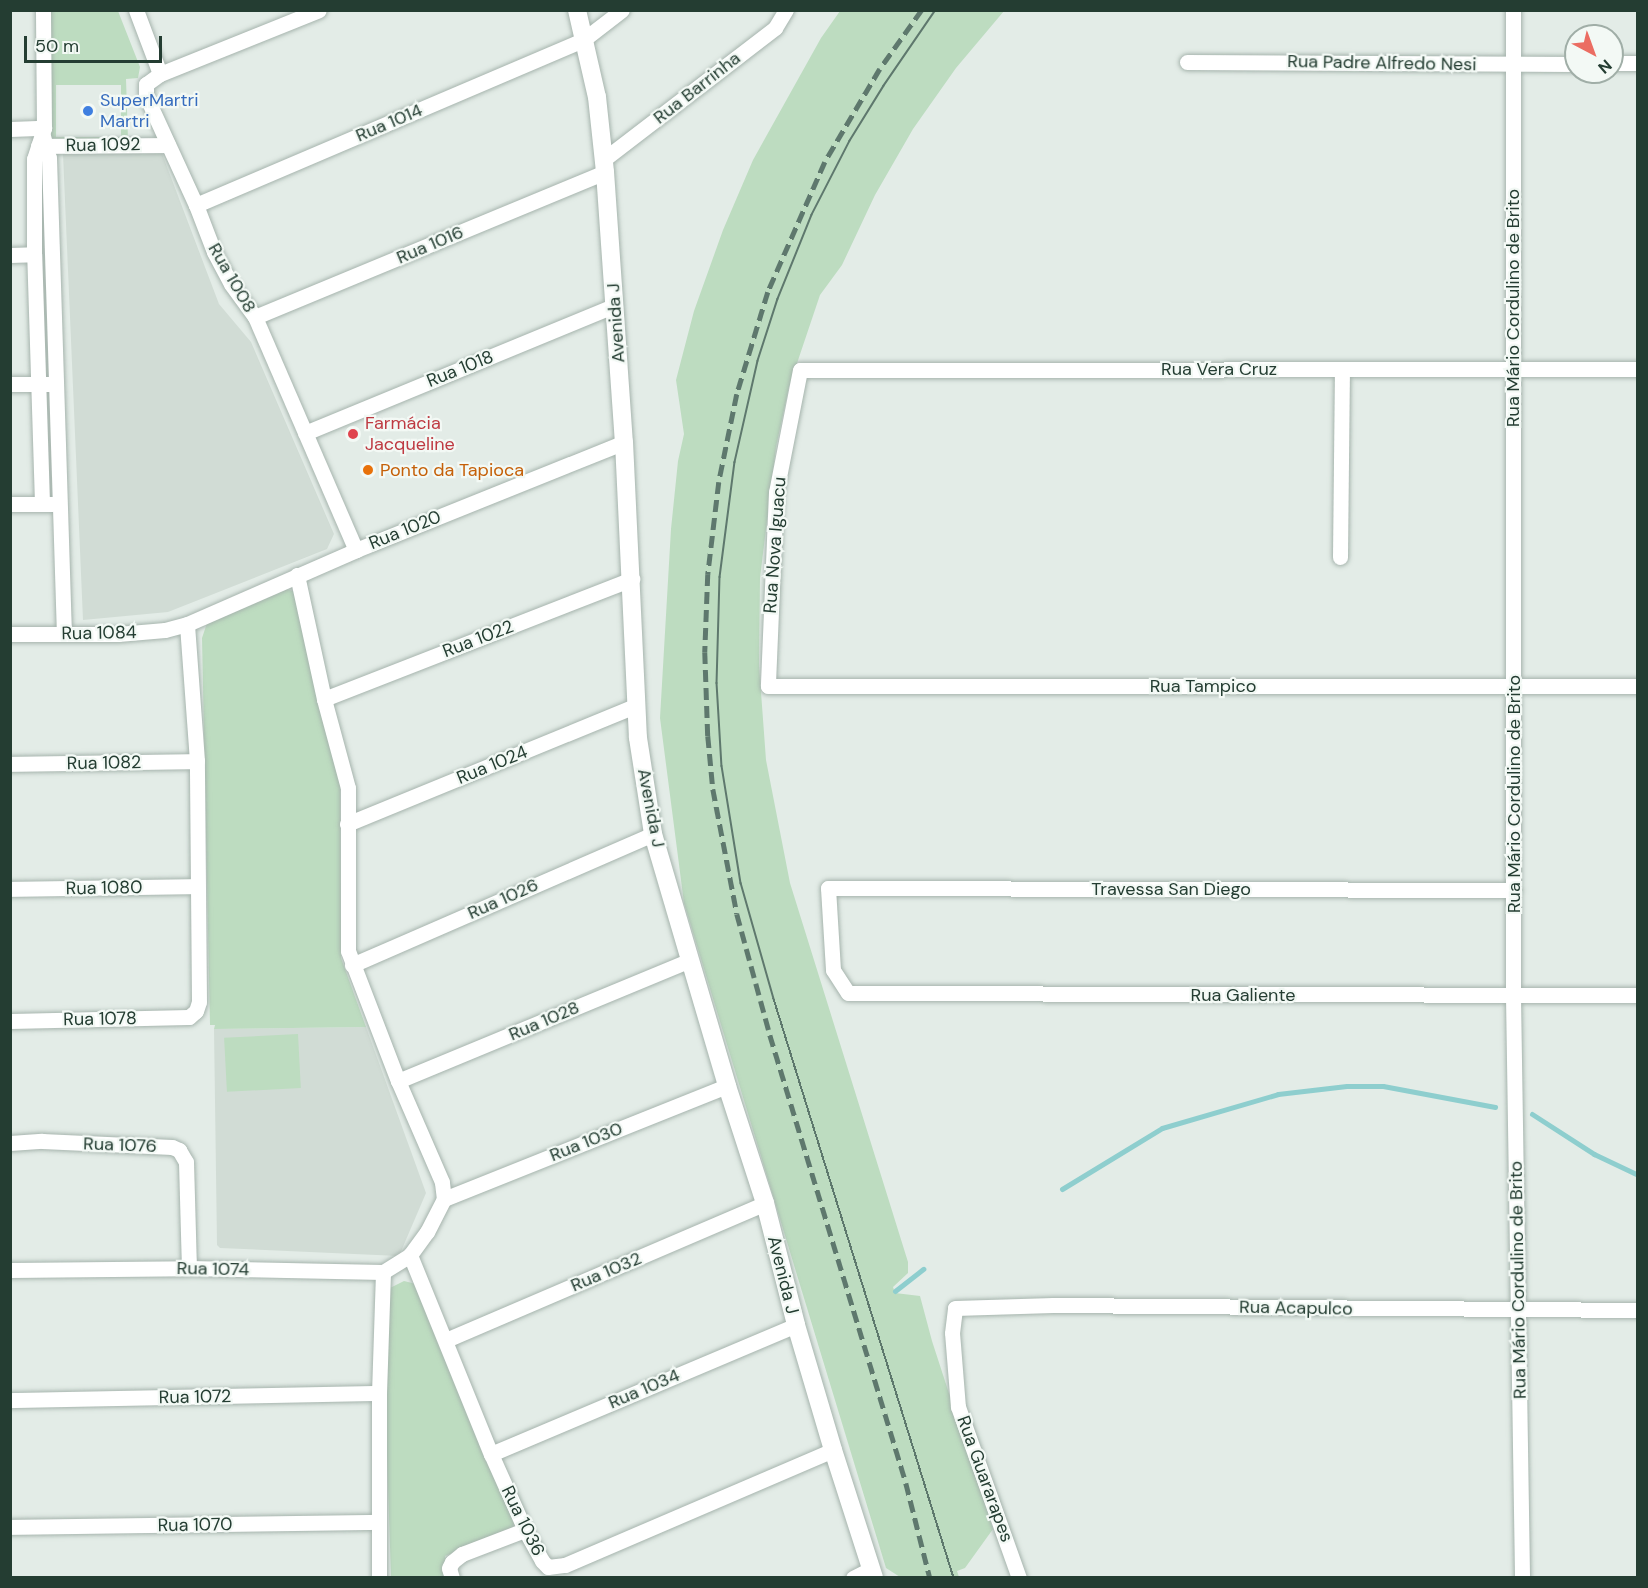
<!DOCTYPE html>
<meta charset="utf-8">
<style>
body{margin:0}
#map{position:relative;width:1648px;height:1588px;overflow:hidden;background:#e3ece7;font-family:"DM Sans",sans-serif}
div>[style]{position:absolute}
.built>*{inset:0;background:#d1dcd5}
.green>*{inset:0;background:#bddcc0;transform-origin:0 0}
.stream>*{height:5px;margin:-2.5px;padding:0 2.5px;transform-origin:2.5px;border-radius:2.5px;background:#8ecece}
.roads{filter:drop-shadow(0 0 2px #a6b4ad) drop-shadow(0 0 2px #a6b4ad)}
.street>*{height:15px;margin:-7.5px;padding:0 7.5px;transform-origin:7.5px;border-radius:7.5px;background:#fff}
.secondary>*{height:18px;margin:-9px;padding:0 9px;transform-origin:9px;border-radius:9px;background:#fff}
.tram>*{height:1.5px;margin:-0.75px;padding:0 0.75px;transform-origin:0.75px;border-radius:0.75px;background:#5e786d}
.rail>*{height:4.5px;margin-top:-2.25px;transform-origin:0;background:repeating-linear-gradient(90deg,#5e786d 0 12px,transparent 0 18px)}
.dots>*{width:16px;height:16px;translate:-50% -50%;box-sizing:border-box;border:3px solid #f3f9f5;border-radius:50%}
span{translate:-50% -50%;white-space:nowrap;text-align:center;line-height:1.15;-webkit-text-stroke:4.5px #f3f9f5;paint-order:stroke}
.street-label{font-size:18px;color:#243d32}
.shop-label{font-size:18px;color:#366cbe}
.left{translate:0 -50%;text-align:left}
.health-label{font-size:18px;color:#be3a42}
.food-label{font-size:18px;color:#c56008}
.frame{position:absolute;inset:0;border:12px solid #243d32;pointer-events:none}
.north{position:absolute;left:1564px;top:24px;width:60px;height:60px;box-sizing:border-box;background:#f3f9f5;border:2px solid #a0aea7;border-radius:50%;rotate:139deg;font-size:16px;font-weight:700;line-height:24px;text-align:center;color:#243d32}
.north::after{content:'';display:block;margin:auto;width:21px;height:27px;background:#eb6d62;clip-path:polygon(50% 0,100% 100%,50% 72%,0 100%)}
.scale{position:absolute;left:24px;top:36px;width:138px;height:27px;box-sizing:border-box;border:3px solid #243d32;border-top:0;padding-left:8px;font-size:18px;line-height:21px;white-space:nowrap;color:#243d32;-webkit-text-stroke:4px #f3f9f5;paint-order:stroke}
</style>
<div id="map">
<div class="built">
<div style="clip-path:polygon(161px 151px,219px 304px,251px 342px,334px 534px,327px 549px,168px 612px,83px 620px,63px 154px)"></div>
<div style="clip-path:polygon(366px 1027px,426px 1193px,399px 1256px,220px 1248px,217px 1245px,214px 1029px)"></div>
</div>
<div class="green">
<div style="clip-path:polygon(evenodd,46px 11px,118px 11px,140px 67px,138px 78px,126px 79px,128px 140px,52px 142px,47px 131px,46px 11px,56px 85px,121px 85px,121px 137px,56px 137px,56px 85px)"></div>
<div style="clip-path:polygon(840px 11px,1004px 11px,956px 68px,913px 129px,875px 195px,842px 265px,820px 295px,789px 387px,776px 447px,760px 578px,759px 665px,766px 760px,790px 883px,908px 1262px,908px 1273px,893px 1287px,895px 1293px,920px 1296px,932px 1341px,993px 1529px,965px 1568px,957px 1571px,959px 1577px,900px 1577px,886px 1568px,684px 903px,660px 718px,671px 529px,678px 461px,684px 434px,676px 380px,694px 311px,723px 230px,753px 160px,821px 38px)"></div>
<div style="clip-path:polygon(283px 588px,296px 592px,340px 778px,341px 958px,366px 1027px,214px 1029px,215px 1025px,210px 1025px,202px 638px,207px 623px)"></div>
<div style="left:298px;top:1034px;width:54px;height:74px;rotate:87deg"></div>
<div style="clip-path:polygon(404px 1281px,416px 1284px,515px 1524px,511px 1530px,445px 1556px,448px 1577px,391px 1577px,384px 1364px,386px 1290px)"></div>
</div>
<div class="stream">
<div style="left:1532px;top:1114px;width:74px;rotate:32.8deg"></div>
<div style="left:1594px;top:1154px;width:49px;rotate:25.5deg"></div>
<div style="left:1062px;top:1189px;width:117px;rotate:-31.4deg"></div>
<div style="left:1162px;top:1128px;width:121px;rotate:-16.3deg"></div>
<div style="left:1278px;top:1094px;width:69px;rotate:-6.6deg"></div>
<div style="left:1347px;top:1086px;width:36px"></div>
<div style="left:1383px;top:1086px;width:114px;rotate:10.6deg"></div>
<div style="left:895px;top:1291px;width:36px;rotate:-38deg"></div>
</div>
<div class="roads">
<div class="street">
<div style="left:136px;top:10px;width:68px;rotate:69.4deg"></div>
<div style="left:160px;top:74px;width:17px;rotate:144deg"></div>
<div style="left:146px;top:84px;width:12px;rotate:90deg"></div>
<div style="left:146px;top:96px;width:120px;rotate:65.4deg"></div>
<div style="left:196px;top:205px;width:50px;rotate:69deg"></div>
<div style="left:214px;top:252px;width:36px;rotate:62deg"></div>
<div style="left:231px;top:284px;width:41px;rotate:54deg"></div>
<div style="left:255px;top:317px;width:254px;rotate:66.6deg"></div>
<div style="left:1513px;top:10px;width:986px;rotate:90deg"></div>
<div style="left:1513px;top:996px;width:582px;rotate:89.11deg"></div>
<div style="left:1187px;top:62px;width:389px;rotate:0.3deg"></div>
<div style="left:1612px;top:63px;width:26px"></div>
<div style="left:160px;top:74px;width:171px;rotate:-21.9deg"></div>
<div style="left:10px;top:129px;width:34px;rotate:-2deg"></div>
<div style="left:43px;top:136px;width:23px;rotate:75deg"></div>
<div style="left:49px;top:158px;width:476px;rotate:88.2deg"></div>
<div style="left:38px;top:146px;width:130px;rotate:-0.4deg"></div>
<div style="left:603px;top:160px;width:217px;rotate:-37.5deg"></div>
<div style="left:775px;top:28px;width:21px;rotate:-59deg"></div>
<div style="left:196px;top:205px;width:421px;rotate:-23.1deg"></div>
<div style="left:583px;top:40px;width:49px;rotate:-37.6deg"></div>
<div style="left:10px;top:255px;width:24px;rotate:-2deg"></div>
<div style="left:255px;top:317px;width:379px;rotate:-22.5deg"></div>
<div style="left:1638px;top:369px;width:838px;rotate:179.93deg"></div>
<div style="left:800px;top:370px;width:124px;rotate:101.1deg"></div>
<div style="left:776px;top:492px;width:194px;rotate:92.4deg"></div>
<div style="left:768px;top:686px;width:870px"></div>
<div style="left:10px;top:384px;width:39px"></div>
<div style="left:305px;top:433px;width:335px;rotate:-22.4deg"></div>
<div style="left:42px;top:503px;width:249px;rotate:-91.8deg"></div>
<div style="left:34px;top:254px;width:95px;rotate:-90deg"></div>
<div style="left:34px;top:159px;width:33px;rotate:-72deg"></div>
<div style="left:44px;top:128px;width:118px;rotate:-90.5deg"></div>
<div style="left:10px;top:504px;width:42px"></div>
<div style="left:1340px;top:557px;width:188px;rotate:-89.4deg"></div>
<div style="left:10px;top:634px;width:108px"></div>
<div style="left:118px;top:634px;width:47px;rotate:-4.9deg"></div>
<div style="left:165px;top:630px;width:23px;rotate:-15deg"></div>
<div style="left:187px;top:624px;width:184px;rotate:-23.6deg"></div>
<div style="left:356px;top:550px;width:289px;rotate:-21.9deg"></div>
<div style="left:324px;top:699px;width:331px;rotate:-21.3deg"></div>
<div style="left:10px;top:764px;width:187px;rotate:-0.9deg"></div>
<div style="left:347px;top:824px;width:313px;rotate:-22.3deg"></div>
<div style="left:10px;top:889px;width:187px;rotate:-0.9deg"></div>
<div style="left:1514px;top:890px;width:686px;rotate:-179.83deg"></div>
<div style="left:828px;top:888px;width:82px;rotate:86.5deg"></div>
<div style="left:833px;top:970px;width:27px;rotate:57deg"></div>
<div style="left:848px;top:993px;width:790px;rotate:0.15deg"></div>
<div style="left:352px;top:965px;width:328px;rotate:-23.5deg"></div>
<div style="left:10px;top:1021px;width:179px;rotate:-1.3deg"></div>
<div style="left:189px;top:1017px;width:9px;rotate:-41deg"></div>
<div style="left:196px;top:1011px;width:9px;rotate:-72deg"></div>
<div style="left:199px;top:1002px;width:241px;rotate:-90.5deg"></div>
<div style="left:197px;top:761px;width:137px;rotate:-94.2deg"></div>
<div style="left:398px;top:1081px;width:316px;rotate:-22.5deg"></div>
<div style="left:10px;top:1143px;width:32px;rotate:-4deg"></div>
<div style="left:42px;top:1141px;width:130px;rotate:2.6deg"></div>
<div style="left:172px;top:1147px;width:8px;rotate:23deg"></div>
<div style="left:179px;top:1150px;width:14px;rotate:60deg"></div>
<div style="left:186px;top:1162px;width:106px;rotate:88.4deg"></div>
<div style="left:444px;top:1199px;width:305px;rotate:-21.8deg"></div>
<div style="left:410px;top:1255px;width:215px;rotate:67.9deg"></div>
<div style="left:491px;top:1454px;width:83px;rotate:65.9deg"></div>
<div style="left:525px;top:1530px;width:35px;rotate:61deg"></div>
<div style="left:542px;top:1561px;width:8px;rotate:45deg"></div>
<div style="left:548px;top:1567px;width:17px;rotate:-7deg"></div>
<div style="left:565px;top:1565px;width:292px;rotate:-23.2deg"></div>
<div style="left:10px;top:1270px;width:179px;rotate:-0.6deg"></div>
<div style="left:189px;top:1268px;width:194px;rotate:1.2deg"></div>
<div style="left:383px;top:1272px;width:32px;rotate:-32deg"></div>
<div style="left:410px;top:1255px;width:29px;rotate:-54deg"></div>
<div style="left:427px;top:1232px;width:37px;rotate:-63deg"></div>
<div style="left:444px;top:1199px;width:17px;rotate:-97deg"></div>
<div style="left:442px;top:1182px;width:110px;rotate:-113.5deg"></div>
<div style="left:398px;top:1081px;width:139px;rotate:-111deg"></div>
<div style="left:348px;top:951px;width:163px;rotate:-90deg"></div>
<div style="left:348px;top:788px;width:92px;rotate:-105.1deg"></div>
<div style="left:324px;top:699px;width:127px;rotate:-102.3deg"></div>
<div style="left:446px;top:1340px;width:347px;rotate:-23.2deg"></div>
<div style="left:10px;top:1400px;width:369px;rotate:-1.1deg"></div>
<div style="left:491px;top:1454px;width:331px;rotate:-22.9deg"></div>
<div style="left:10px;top:1527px;width:369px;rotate:-0.8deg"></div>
<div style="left:379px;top:1578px;width:185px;rotate:-90deg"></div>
<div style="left:379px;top:1393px;width:121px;rotate:-88.1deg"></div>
<div style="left:452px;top:1578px;width:10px;rotate:-107deg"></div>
<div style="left:449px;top:1568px;width:7px;rotate:-63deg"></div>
<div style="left:452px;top:1562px;width:13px;rotate:-39deg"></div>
<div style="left:462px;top:1554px;width:67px;rotate:-20.9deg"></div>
<div style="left:853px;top:1578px;width:20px;rotate:-27deg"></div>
<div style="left:1019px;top:1578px;width:182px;rotate:-109.6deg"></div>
<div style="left:958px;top:1407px;width:74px;rotate:-94.6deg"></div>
<div style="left:952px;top:1333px;width:25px;rotate:-83deg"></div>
<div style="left:955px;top:1308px;width:98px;rotate:-1.8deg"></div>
<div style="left:1053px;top:1305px;width:585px;rotate:0.49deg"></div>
</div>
<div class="secondary">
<div style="left:577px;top:10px;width:89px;rotate:77.1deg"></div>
<div style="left:597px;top:97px;width:75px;rotate:83.9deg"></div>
<div style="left:605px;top:172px;width:271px;rotate:86deg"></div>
<div style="left:624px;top:442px;width:296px;rotate:87.3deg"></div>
<div style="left:638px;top:738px;width:97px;rotate:81.1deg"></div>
<div style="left:653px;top:834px;width:263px;rotate:73.6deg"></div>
<div style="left:727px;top:1086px;width:123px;rotate:72deg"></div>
<div style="left:765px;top:1203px;width:126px;rotate:75.7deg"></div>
<div style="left:796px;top:1325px;width:130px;rotate:73.5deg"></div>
<div style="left:833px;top:1450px;width:134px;rotate:72.2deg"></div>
</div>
</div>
<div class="tram">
<div style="left:936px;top:10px;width:92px;rotate:124.4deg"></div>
<div style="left:884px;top:86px;width:65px;rotate:121.7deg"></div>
<div style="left:850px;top:141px;width:83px;rotate:117.2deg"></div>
<div style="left:812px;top:215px;width:91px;rotate:112deg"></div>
<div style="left:778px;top:299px;width:65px;rotate:107.9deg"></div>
<div style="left:758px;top:361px;width:104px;rotate:102.8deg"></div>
<div style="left:735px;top:462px;width:116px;rotate:97.4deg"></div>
<div style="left:720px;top:577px;width:106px;rotate:91.6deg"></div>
<div style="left:717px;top:683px;width:83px;rotate:86.6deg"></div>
<div style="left:722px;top:766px;width:119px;rotate:80.8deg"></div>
<div style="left:741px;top:883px;width:121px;rotate:74.1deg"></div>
<div style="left:774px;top:999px;width:606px;rotate:72.73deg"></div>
</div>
<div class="rail">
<div style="left:922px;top:10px;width:72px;rotate:125.4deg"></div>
<div style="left:880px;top:69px;width:108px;rotate:120.6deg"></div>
<div style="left:825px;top:162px;width:142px;rotate:113.7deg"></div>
<div style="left:768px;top:292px;width:107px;rotate:106.9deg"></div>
<div style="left:737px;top:394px;width:90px;rotate:101.6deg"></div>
<div style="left:719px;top:482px;width:93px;rotate:96.8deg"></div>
<div style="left:708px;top:574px;width:78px;rotate:92.2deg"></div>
<div style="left:705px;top:652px;width:84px;rotate:88deg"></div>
<div style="left:708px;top:736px;width:53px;rotate:84.6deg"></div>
<div style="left:713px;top:789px;width:127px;rotate:79.1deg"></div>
<div style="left:737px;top:914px;width:125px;rotate:74.7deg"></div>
<div style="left:770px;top:1035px;width:468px;rotate:73.1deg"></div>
<div style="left:906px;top:1483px;width:98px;rotate:75.8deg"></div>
</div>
<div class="dots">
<div style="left:88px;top:111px;background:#3f7fe0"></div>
<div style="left:353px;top:434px;background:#e0444e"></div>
<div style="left:368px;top:470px;background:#e8710a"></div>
</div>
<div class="street-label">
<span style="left:1382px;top:63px;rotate:1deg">Rua Padre Alfredo Nesi</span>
<span style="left:697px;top:88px;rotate:-38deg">Rua Barrinha</span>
<span style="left:389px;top:123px;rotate:-23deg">Rua 1014</span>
<span style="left:103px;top:145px;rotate:-1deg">Rua 1092</span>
<span style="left:430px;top:245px;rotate:-23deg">Rua 1016</span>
<span style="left:232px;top:278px;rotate:60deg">Rua 1008</span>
<span style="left:1513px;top:308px;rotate:-90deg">Rua Mário Cordulino de Brito</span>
<span style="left:616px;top:323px;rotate:-94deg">Avenida J</span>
<span style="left:460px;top:369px;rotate:-22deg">Rua 1018</span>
<span style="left:1219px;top:369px">Rua Vera Cruz</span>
<span style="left:405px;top:530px;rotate:-22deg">Rua 1020</span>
<span style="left:775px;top:545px;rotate:-86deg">Rua Nova Iguacu</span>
<span style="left:99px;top:633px;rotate:-1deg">Rua 1084</span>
<span style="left:478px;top:639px;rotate:-21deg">Rua 1022</span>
<span style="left:1203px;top:686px">Rua Tampico</span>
<span style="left:104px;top:763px;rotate:-1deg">Rua 1082</span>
<span style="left:492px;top:765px;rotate:-22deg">Rua 1024</span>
<span style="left:1514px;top:794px;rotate:-90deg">Rua Mário Cordulino de Brito</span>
<span style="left:651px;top:808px;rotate:79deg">Avenida J</span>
<span style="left:104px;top:888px;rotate:-1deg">Rua 1080</span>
<span style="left:1171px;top:889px">Travessa San Diego</span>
<span style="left:503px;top:899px;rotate:-24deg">Rua 1026</span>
<span style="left:1243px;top:995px">Rua Galiente</span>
<span style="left:100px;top:1019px;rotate:-1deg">Rua 1078</span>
<span style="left:544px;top:1021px;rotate:-23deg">Rua 1028</span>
<span style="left:586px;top:1142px;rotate:-22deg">Rua 1030</span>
<span style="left:120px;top:1145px;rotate:2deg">Rua 1076</span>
<span style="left:213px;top:1269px;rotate:1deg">Rua 1074</span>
<span style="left:606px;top:1272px;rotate:-23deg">Rua 1032</span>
<span style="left:783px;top:1275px;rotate:76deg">Avenida J</span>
<span style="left:1518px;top:1280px;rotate:-91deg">Rua Mário Cordulino de Brito</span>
<span style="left:1296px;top:1308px;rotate:1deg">Rua Acapulco</span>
<span style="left:644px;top:1389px;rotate:-23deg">Rua 1034</span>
<span style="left:195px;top:1397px;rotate:-1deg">Rua 1072</span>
<span style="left:985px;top:1479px;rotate:70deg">Rua Guararapes</span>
<span style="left:523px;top:1521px;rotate:64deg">Rua 1036</span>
<span style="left:195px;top:1525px;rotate:-1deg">Rua 1070</span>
</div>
<div class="shop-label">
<span class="left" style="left:100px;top:111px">SuperMartri<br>Martri</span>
</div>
<div class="health-label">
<span class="left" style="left:365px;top:434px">Farmácia<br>Jacqueline</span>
</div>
<div class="food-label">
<span class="left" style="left:380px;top:470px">Ponto da Tapioca</span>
</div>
<div class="frame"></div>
<div class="north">N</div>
<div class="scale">50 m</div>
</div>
